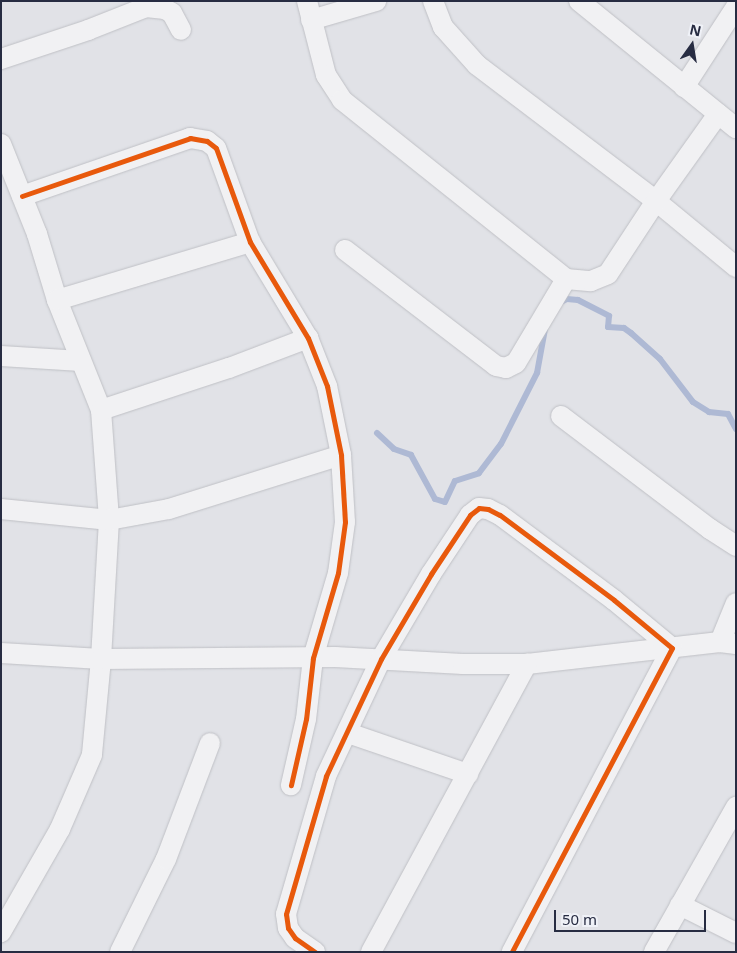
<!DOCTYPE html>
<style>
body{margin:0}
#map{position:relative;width:737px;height:953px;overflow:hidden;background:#e1e2e7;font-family:"Noto Sans",sans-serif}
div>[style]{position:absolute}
.stream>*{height:6px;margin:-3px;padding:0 3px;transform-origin:3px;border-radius:3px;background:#aeb9d4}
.roads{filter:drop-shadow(0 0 1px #bfc0c5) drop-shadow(0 0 1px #bfc0c5)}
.minor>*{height:20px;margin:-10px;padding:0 10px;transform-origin:10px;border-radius:10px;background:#f1f1f3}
.cycleway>*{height:5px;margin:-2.5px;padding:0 2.5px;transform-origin:2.5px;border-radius:2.5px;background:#e8590c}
span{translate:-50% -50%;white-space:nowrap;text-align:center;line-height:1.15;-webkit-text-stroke:5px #eff1f7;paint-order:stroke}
.frame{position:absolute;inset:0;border:2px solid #272c42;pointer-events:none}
.north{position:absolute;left:667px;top:20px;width:50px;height:50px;-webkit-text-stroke:4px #eff1f7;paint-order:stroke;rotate:13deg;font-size:14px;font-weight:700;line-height:20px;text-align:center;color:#272c42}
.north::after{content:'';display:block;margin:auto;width:18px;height:22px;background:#272c42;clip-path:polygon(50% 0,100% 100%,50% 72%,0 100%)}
.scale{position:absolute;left:554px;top:910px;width:152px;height:22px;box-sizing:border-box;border:2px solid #272c42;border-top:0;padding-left:6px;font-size:15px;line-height:18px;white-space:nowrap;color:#272c42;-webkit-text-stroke:4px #eff1f7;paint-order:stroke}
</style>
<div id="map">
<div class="stream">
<div style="left:559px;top:303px;width:9px;rotate:-27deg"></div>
<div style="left:567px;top:299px;width:11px;rotate:5deg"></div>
<div style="left:578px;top:300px;width:35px;rotate:27deg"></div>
<div style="left:609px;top:316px;width:11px;rotate:95deg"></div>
<div style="left:608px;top:327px;width:16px;rotate:4deg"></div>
<div style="left:624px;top:328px;width:9px;rotate:36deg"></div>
<div style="left:631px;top:333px;width:39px;rotate:42deg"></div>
<div style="left:660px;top:359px;width:54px;rotate:52.5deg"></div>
<div style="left:693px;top:402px;width:19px;rotate:32deg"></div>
<div style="left:709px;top:412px;width:19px;rotate:6deg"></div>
<div style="left:728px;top:414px;width:17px;rotate:62deg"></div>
<div style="left:377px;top:433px;width:23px;rotate:43deg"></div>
<div style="left:394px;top:449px;width:18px;rotate:19deg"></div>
<div style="left:411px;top:455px;width:50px;rotate:61.4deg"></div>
<div style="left:435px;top:499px;width:10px;rotate:17deg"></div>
<div style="left:445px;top:502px;width:23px;rotate:-65deg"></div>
<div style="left:455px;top:481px;width:25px;rotate:-18deg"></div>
<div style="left:479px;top:473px;width:36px;rotate:-53deg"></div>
<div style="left:501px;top:444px;width:80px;rotate:-63.1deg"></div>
<div style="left:537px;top:373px;width:45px;rotate:-79.7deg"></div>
</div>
<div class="roads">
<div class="minor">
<div style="left:307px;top:1px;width:76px;rotate:75.6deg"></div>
<div style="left:326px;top:75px;width:30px;rotate:57deg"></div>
<div style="left:342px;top:100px;width:287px;rotate:38.6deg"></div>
<div style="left:433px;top:1px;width:28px;rotate:69deg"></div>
<div style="left:443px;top:27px;width:51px;rotate:48.2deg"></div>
<div style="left:477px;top:65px;width:225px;rotate:37.2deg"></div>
<div style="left:656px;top:201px;width:104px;rotate:39.5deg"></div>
<div style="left:579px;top:1px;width:202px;rotate:39deg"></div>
<div style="left:311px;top:20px;width:68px;rotate:-16.3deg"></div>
<div style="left:1px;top:59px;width:92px;rotate:-18.4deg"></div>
<div style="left:88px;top:30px;width:62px;rotate:-21.6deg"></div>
<div style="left:146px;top:7px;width:19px;rotate:6deg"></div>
<div style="left:165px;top:9px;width:8px;rotate:30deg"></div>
<div style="left:172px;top:13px;width:19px;rotate:62deg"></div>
<div style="left:684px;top:87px;width:95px;rotate:-57deg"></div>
<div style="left:1px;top:144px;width:97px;rotate:68.2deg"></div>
<div style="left:37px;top:234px;width:69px;rotate:73.1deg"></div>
<div style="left:57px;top:300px;width:118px;rotate:68.2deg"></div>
<div style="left:101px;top:410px;width:110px;rotate:85.8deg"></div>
<div style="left:109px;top:520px;width:139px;rotate:93.3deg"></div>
<div style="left:101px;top:659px;width:96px;rotate:95.4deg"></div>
<div style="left:92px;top:755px;width:81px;rotate:113.4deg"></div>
<div style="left:60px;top:829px;width:119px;rotate:119.8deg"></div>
<div style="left:22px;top:196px;width:178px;rotate:-19deg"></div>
<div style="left:190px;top:138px;width:17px;rotate:10deg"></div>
<div style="left:207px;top:141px;width:11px;rotate:38deg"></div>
<div style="left:216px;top:148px;width:100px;rotate:70.1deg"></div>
<div style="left:250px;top:242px;width:112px;rotate:58.9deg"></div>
<div style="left:308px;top:338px;width:52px;rotate:68.4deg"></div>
<div style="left:327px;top:386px;width:70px;rotate:78.5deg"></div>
<div style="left:341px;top:455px;width:67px;rotate:86.6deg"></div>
<div style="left:345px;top:522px;width:51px;rotate:97.8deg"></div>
<div style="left:338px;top:573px;width:89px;rotate:106.4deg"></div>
<div style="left:313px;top:658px;width:61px;rotate:96.5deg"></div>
<div style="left:306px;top:719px;width:68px;rotate:102.8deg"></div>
<div style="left:345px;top:250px;width:190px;rotate:37.5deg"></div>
<div style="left:496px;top:366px;width:10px;rotate:11deg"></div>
<div style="left:506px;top:368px;width:11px;rotate:-27deg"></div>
<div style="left:516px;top:363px;width:98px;rotate:-59.2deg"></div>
<div style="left:566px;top:279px;width:25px;rotate:5deg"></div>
<div style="left:591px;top:281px;width:18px;rotate:-22deg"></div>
<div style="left:608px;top:274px;width:87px;rotate:-56.7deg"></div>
<div style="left:656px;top:201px;width:107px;rotate:-54.5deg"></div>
<div style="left:57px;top:300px;width:202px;rotate:-16.7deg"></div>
<div style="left:1px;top:356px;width:80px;rotate:3.6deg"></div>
<div style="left:101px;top:410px;width:135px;rotate:-18.2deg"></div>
<div style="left:229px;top:368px;width:85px;rotate:-20.8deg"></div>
<div style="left:561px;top:416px;width:187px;rotate:37.2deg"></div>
<div style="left:710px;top:529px;width:31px;rotate:33deg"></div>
<div style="left:1px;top:509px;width:109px;rotate:5.8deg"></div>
<div style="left:109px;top:520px;width:61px;rotate:-10.4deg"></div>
<div style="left:169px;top:509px;width:180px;rotate:-17.4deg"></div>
<div style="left:720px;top:642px;width:42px;rotate:-67.7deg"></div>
<div style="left:1px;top:653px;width:100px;rotate:3.4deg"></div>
<div style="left:101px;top:659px;width:234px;rotate:-0.5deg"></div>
<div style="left:335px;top:657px;width:128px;rotate:3.1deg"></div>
<div style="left:463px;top:664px;width:64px"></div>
<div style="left:527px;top:664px;width:194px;rotate:-6.5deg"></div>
<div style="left:720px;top:642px;width:16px;rotate:7deg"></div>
<div style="left:348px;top:733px;width:127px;rotate:18.9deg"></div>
<div style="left:680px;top:905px;width:63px;rotate:26.6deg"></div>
<div style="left:120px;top:952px;width:104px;rotate:-63.7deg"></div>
<div style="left:166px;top:859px;width:124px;rotate:-69.2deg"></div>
<div style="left:315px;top:952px;width:24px;rotate:-145deg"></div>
<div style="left:295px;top:938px;width:12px;rotate:-125deg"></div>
<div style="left:288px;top:928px;width:14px;rotate:-98deg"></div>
<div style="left:286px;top:914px;width:144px;rotate:-73.8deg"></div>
<div style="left:326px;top:776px;width:129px;rotate:-64.8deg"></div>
<div style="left:381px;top:659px;width:99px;rotate:-59.5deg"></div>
<div style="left:431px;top:574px;width:71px;rotate:-56.5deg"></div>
<div style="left:470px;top:515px;width:11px;rotate:-38deg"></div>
<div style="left:479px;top:508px;width:9px;rotate:6deg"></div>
<div style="left:488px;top:509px;width:13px;rotate:27deg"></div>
<div style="left:500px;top:515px;width:142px;rotate:36.7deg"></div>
<div style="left:614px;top:600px;width:75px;rotate:39.6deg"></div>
<div style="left:672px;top:648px;width:344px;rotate:117.8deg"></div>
<div style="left:371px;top:952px;width:328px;rotate:-61.6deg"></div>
<div style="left:654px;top:952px;width:167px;rotate:-60.5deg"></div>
</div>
</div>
<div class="cycleway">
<div style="left:22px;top:196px;width:178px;rotate:-19deg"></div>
<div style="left:190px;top:138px;width:17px;rotate:10deg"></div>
<div style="left:207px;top:141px;width:11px;rotate:38deg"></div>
<div style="left:216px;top:148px;width:100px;rotate:70.1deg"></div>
<div style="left:250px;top:242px;width:112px;rotate:58.9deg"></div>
<div style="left:308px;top:338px;width:52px;rotate:68.4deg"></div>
<div style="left:327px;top:386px;width:70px;rotate:78.5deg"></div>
<div style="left:341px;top:455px;width:67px;rotate:86.6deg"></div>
<div style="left:345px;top:522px;width:51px;rotate:97.8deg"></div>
<div style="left:338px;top:573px;width:89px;rotate:106.4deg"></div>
<div style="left:313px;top:658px;width:61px;rotate:96.5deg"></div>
<div style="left:306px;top:719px;width:68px;rotate:102.8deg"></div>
<div style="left:315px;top:952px;width:24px;rotate:-145deg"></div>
<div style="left:295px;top:938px;width:12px;rotate:-125deg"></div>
<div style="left:288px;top:928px;width:14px;rotate:-98deg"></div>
<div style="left:286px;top:914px;width:144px;rotate:-73.8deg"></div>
<div style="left:326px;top:776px;width:129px;rotate:-64.8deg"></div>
<div style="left:381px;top:659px;width:99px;rotate:-59.5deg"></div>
<div style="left:431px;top:574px;width:71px;rotate:-56.5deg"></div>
<div style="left:470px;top:515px;width:11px;rotate:-38deg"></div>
<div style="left:479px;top:508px;width:9px;rotate:6deg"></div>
<div style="left:488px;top:509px;width:13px;rotate:27deg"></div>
<div style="left:500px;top:515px;width:142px;rotate:36.7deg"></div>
<div style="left:614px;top:600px;width:75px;rotate:39.6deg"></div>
<div style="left:672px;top:648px;width:344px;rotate:117.8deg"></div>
</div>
<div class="frame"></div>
<div class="north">N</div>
<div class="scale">50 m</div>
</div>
